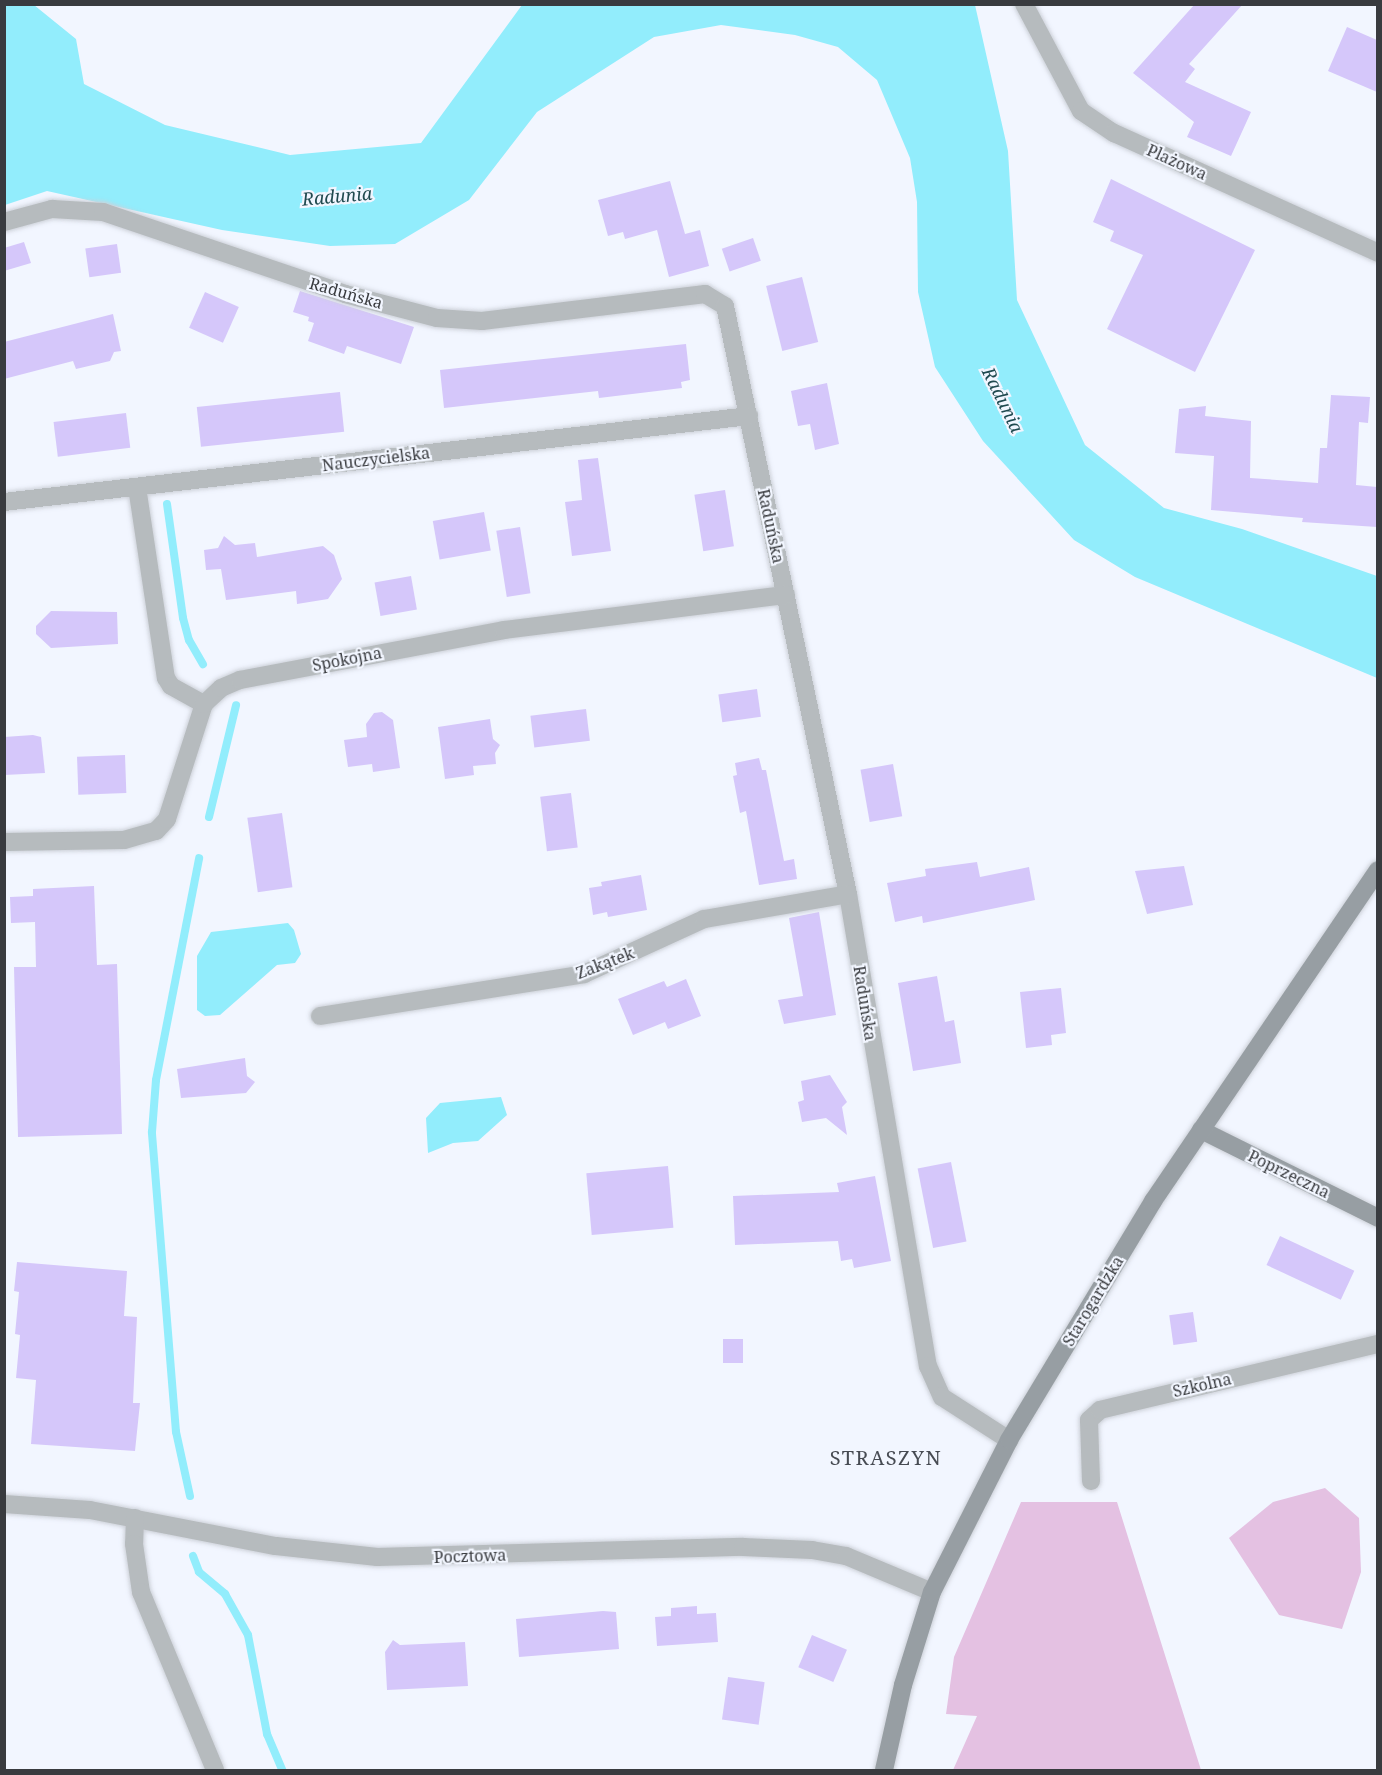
<!DOCTYPE html>
<meta charset="utf-8">
<style>
body{margin:0}
#map{position:relative;width:1382px;height:1775px;overflow:hidden;background:#f2f6ff;font-family:"Noto Serif",serif}
div>[style]{position:absolute}
.green>*{inset:0;background:#e4c1e2}
.water>*{inset:0;background:#92edfc}
.stream>*{height:8px;margin:-4px;padding:0 4px;transform-origin:4px;border-radius:4px;background:#92edfc}
.building>*{inset:0;background:#d5c7fa;transform-origin:0 0}
.roads{filter:drop-shadow(0 0 2px #cdd1d9) drop-shadow(0 0 2px #cdd1d9)}
.street>*{height:18px;margin:-9px;padding:0 9px;transform-origin:9px;border-radius:9px;background:#b6bbbe}
.secondary>*{height:18px;margin:-9px;padding:0 9px;transform-origin:9px;border-radius:9px;background:#979ea3}
span{translate:-50% -50%;white-space:nowrap;text-align:center;line-height:1.15;-webkit-text-stroke:4.5px #f2f6ff;paint-order:stroke}
.street-label{font-size:16px;color:#393b3f}
.water-label{font-size:18px;color:#204a50;font-style:italic}
.quarter-label{font-size:20px;color:#474b53;letter-spacing:1.5px}
.frame{position:absolute;inset:0;border:6px solid #393b3f;pointer-events:none}
</style>
<div id="map">
<div class="green">
<div style="clip-path:polygon(1325px 1488px,1359px 1518px,1361px 1572px,1342px 1629px,1279px 1615px,1229px 1538px,1273px 1502px)"></div>
<div style="clip-path:polygon(1021px 1502px,1117px 1502px,1201px 1770px,953px 1770px,977px 1716px,946px 1714px,954px 1657px)"></div>
</div>
<div class="water">
<div style="clip-path:polygon(5px 5px,34px 5px,76px 39px,84px 84px,165px 125px,290px 155px,421px 143px,522px 5px,975px 5px,1008px 151px,1017px 300px,1085px 445px,1164px 508px,1242px 529px,1377px 576px,1377px 678px,1135px 577px,1074px 540px,983px 441px,935px 367px,918px 292px,917px 202px,910px 158px,877px 80px,838px 47px,795px 35px,721px 25px,654px 37px,537px 112px,469px 200px,395px 244px,330px 246px,222px 230px,47px 191px,5px 205px)"></div>
<div style="clip-path:polygon(288px 923px,294px 930px,301px 954px,295px 963px,277px 965px,220px 1015px,205px 1016px,197px 1010px,197px 956px,211px 932px)"></div>
<div style="clip-path:polygon(501px 1097px,507px 1115px,478px 1141px,453px 1143px,428px 1153px,426px 1118px,440px 1103px)"></div>
</div>
<div class="stream">
<div style="left:167px;top:504px;width:115px;rotate:82deg"></div>
<div style="left:183px;top:618px;width:23px;rotate:75deg"></div>
<div style="left:189px;top:640px;width:28px;rotate:60deg"></div>
<div style="left:209px;top:817px;width:115px;rotate:-76.4deg"></div>
<div style="left:190px;top:1496px;width:66px;rotate:-102.3deg"></div>
<div style="left:176px;top:1432px;width:301px;rotate:-94.6deg"></div>
<div style="left:152px;top:1132px;width:52px;rotate:-85.6deg"></div>
<div style="left:156px;top:1080px;width:226px;rotate:-79deg"></div>
<div style="left:193px;top:1556px;width:17px;rotate:69deg"></div>
<div style="left:199px;top:1572px;width:34px;rotate:40deg"></div>
<div style="left:225px;top:1594px;width:47px;rotate:60.7deg"></div>
<div style="left:248px;top:1635px;width:101px;rotate:79.1deg"></div>
<div style="left:267px;top:1734px;width:39px;rotate:67deg"></div>
</div>
<div class="building">
<div style="clip-path:polygon(1195px 4px,1243px 4px,1189px 64px,1195px 69px,1185px 82px,1251px 112px,1231px 156px,1187px 137px,1194px 122px,1133px 73px)"></div>
<div style="clip-path:polygon(1347px 27px,1377px 40px,1377px 92px,1328px 71px)"></div>
<div style="clip-path:polygon(1111px 179px,1255px 250px,1195px 372px,1107px 329px,1143px 255px,1110px 241px,1114px 231px,1093px 222px)"></div>
<div style="clip-path:polygon(670px 181px,685px 234px,700px 230px,709px 266px,669px 277px,657px 230px,625px 239px,623px 232px,608px 236px,598px 200px)"></div>
<div style="left:753px;top:238px;width:24px;height:33px;rotate:71deg"></div>
<div style="clip-path:polygon(24px 242px,31px 263px,4px 271px,4px 248px)"></div>
<div style="left:117px;top:244px;width:29px;height:32px;rotate:82deg"></div>
<div style="left:802px;top:277px;width:67px;height:37px;rotate:76deg"></div>
<div style="clip-path:polygon(300px 291px,414px 327px,401px 364px,347px 346px,344px 354px,308px 341px,314px 323px,308px 321px,309px 317px,293px 312px)"></div>
<div style="left:205px;top:292px;width:37px;height:39px;rotate:24deg"></div>
<div style="clip-path:polygon(113px 314px,121px 351px,114px 352px,110px 361px,76px 369px,73px 361px,4px 379px,4px 342px)"></div>
<div style="clip-path:polygon(686px 344px,690px 380px,681px 382px,682px 388px,599px 398px,598px 391px,444px 408px,440px 370px)"></div>
<div style="clip-path:polygon(827px 383px,839px 444px,815px 450px,810px 424px,798px 426px,791px 391px)"></div>
<div style="left:340px;top:392px;width:40px;height:144px;rotate:84deg"></div>
<div style="clip-path:polygon(1331px 395px,1370px 397px,1368px 423px,1359px 422px,1356px 485px,1377px 487px,1377px 527px,1302px 522px,1303px 518px,1211px 510px,1214px 456px,1175px 453px,1179px 409px,1206px 406px,1205px 416px,1251px 421px,1250px 478px,1318px 483px,1320px 448px,1327px 448px)"></div>
<div style="left:126px;top:413px;width:35px;height:73px;rotate:83deg"></div>
<div style="clip-path:polygon(598px 458px,611px 551px,572px 556px,565px 502px,582px 500px,578px 460px)"></div>
<div style="left:725px;top:490px;width:57px;height:31px;rotate:81deg"></div>
<div style="left:484px;top:512px;width:39px;height:52px;rotate:80deg"></div>
<div style="left:520px;top:527px;width:67px;height:24px;rotate:81deg"></div>
<div style="clip-path:polygon(224px 536px,235px 545px,255px 543px,257px 557px,323px 546px,334px 555px,342px 579px,328px 599px,297px 604px,296px 591px,226px 600px,221px 569px,206px 570px,204px 550px,218px 548px)"></div>
<div style="left:411px;top:576px;width:34px;height:37px;rotate:80deg"></div>
<div style="clip-path:polygon(51px 611px,117px 612px,118px 644px,51px 648px,36px 634px,36px 626px)"></div>
<div style="left:757px;top:689px;width:28px;height:39px;rotate:82deg"></div>
<div style="left:586px;top:709px;width:32px;height:56px;rotate:83deg"></div>
<div style="clip-path:polygon(382px 712px,393px 720px,400px 768px,373px 772px,372px 764px,348px 767px,344px 740px,367px 737px,366px 724px,374px 713px)"></div>
<div style="clip-path:polygon(490px 719px,493px 739px,500px 745px,495px 753px,496px 764px,473px 766px,474px 775px,445px 779px,438px 727px)"></div>
<div style="clip-path:polygon(33px 735px,41px 737px,45px 773px,4px 775px,4px 737px)"></div>
<div style="left:125px;top:755px;width:38px;height:48px;rotate:88deg"></div>
<div style="clip-path:polygon(759px 758px,762px 770px,766px 770px,784px 861px,794px 859px,797px 879px,759px 885px,746px 811px,740px 813px,733px 776px,737px 775px,735px 763px)"></div>
<div style="left:893px;top:764px;width:53px;height:33px;rotate:80deg"></div>
<div style="left:571px;top:793px;width:55px;height:31px;rotate:83deg"></div>
<div style="left:282px;top:813px;width:75px;height:35px;rotate:82deg"></div>
<div style="clip-path:polygon(977px 862px,980px 877px,1029px 867px,1035px 900px,923px 923px,922px 916px,895px 922px,887px 883px,926px 876px,925px 869px)"></div>
<div style="clip-path:polygon(1184px 866px,1193px 905px,1147px 914px,1135px 871px)"></div>
<div style="clip-path:polygon(641px 875px,647px 910px,608px 917px,607px 912px,593px 915px,589px 888px,602px 886px,601px 882px)"></div>
<div style="clip-path:polygon(94px 886px,97px 965px,117px 964px,122px 1134px,18px 1137px,14px 967px,36px 967px,35px 922px,11px 923px,10px 897px,33px 896px,33px 889px)"></div>
<div style="clip-path:polygon(819px 912px,836px 1015px,784px 1024px,778px 1000px,803px 996px,789px 918px)"></div>
<div style="clip-path:polygon(937px 976px,945px 1022px,954px 1020px,961px 1063px,913px 1071px,898px 983px)"></div>
<div style="clip-path:polygon(686px 979px,701px 1016px,668px 1029px,665px 1022px,633px 1035px,618px 999px,664px 981px,667px 987px)"></div>
<div style="clip-path:polygon(1061px 988px,1066px 1033px,1051px 1035px,1052px 1045px,1026px 1048px,1020px 992px)"></div>
<div style="clip-path:polygon(245px 1058px,247px 1076px,255px 1082px,246px 1093px,181px 1098px,177px 1069px)"></div>
<div style="clip-path:polygon(830px 1075px,847px 1102px,842px 1107px,847px 1135px,826px 1118px,802px 1122px,798px 1102px,804px 1100px,801px 1081px)"></div>
<div style="left:951px;top:1162px;width:81px;height:34px;rotate:79deg"></div>
<div style="left:668px;top:1166px;width:62px;height:82px;rotate:85deg"></div>
<div style="clip-path:polygon(875px 1176px,891px 1261px,854px 1268px,852px 1259px,841px 1261px,838px 1241px,735px 1245px,733px 1196px,839px 1192px,837px 1183px)"></div>
<div style="left:1280px;top:1236px;width:82px;height:32px;rotate:25deg"></div>
<div style="clip-path:polygon(17px 1262px,127px 1271px,124px 1316px,137px 1317px,133px 1403px,140px 1403px,135px 1451px,31px 1444px,36px 1380px,16px 1378px,20px 1335px,15px 1334px,19px 1292px,14px 1291px)"></div>
<div style="left:1193px;top:1312px;width:30px;height:24px;rotate:82deg"></div>
<div style="left:723px;top:1339px;width:20px;height:24px"></div>
<div style="clip-path:polygon(697px 1606px,697px 1614px,716px 1613px,718px 1642px,657px 1646px,655px 1617px,671px 1616px,671px 1608px)"></div>
<div style="clip-path:polygon(603px 1611px,616px 1612px,619px 1649px,519px 1657px,516px 1619px)"></div>
<div style="left:812px;top:1635px;width:38px;height:35px;rotate:23deg"></div>
<div style="clip-path:polygon(393px 1640px,400px 1645px,465px 1642px,468px 1686px,387px 1690px,385px 1652px)"></div>
<div style="left:728px;top:1677px;width:37px;height:43px;rotate:8deg"></div>
</div>
<div class="roads">
<div class="street">
<div style="left:1024px;top:4px;width:121px;rotate:62deg"></div>
<div style="left:1081px;top:111px;width:40px;rotate:34deg"></div>
<div style="left:1114px;top:133px;width:290px;rotate:24.4deg"></div>
<div style="left:4px;top:222px;width:50px;rotate:-15.2deg"></div>
<div style="left:52px;top:209px;width:51px;rotate:3.4deg"></div>
<div style="left:103px;top:212px;width:256px;rotate:18.7deg"></div>
<div style="left:345px;top:294px;width:95px;rotate:14.6deg"></div>
<div style="left:437px;top:318px;width:45px;rotate:3.8deg"></div>
<div style="left:482px;top:321px;width:225px;rotate:-6.9deg"></div>
<div style="left:705px;top:294px;width:23px;rotate:31deg"></div>
<div style="left:725px;top:306px;width:601px;rotate:78.19deg"></div>
<div style="left:848px;top:894px;width:479px;rotate:80.4deg"></div>
<div style="left:928px;top:1366px;width:34px;rotate:66deg"></div>
<div style="left:942px;top:1397px;width:80px;rotate:32.7deg"></div>
<div style="left:137px;top:487px;width:193px;rotate:81.4deg"></div>
<div style="left:166px;top:678px;width:9px;rotate:58deg"></div>
<div style="left:171px;top:686px;width:38px;rotate:29deg"></div>
<div style="left:4px;top:502px;width:750px;rotate:-6.58deg"></div>
<div style="left:4px;top:842px;width:120px;rotate:-1deg"></div>
<div style="left:124px;top:840px;width:33px;rotate:-16deg"></div>
<div style="left:156px;top:831px;width:16px;rotate:-47deg"></div>
<div style="left:167px;top:819px;width:121px;rotate:-72.2deg"></div>
<div style="left:204px;top:704px;width:23px;rotate:-43deg"></div>
<div style="left:221px;top:688px;width:21px;rotate:-23deg"></div>
<div style="left:240px;top:680px;width:269px;rotate:-10.7deg"></div>
<div style="left:504px;top:630px;width:284px;rotate:-7.1deg"></div>
<div style="left:320px;top:1016px;width:267px;rotate:-9deg"></div>
<div style="left:584px;top:974px;width:132px;rotate:-24.6deg"></div>
<div style="left:704px;top:919px;width:146px;rotate:-9.8deg"></div>
<div style="left:1091px;top:1481px;width:61px;rotate:-91.9deg"></div>
<div style="left:1089px;top:1420px;width:15px;rotate:-42deg"></div>
<div style="left:1100px;top:1410px;width:286px;rotate:-13.4deg"></div>
<div style="left:4px;top:1504px;width:86px;rotate:4deg"></div>
<div style="left:90px;top:1510px;width:189px;rotate:11deg"></div>
<div style="left:276px;top:1546px;width:102px;rotate:6.2deg"></div>
<div style="left:377px;top:1557px;width:366px;rotate:-1.6deg"></div>
<div style="left:743px;top:1547px;width:69px;rotate:2.5deg"></div>
<div style="left:812px;top:1550px;width:35px;rotate:10deg"></div>
<div style="left:846px;top:1556px;width:93px;rotate:22.7deg"></div>
<div style="left:135px;top:1518px;width:26px;rotate:92deg"></div>
<div style="left:134px;top:1544px;width:49px;rotate:81.7deg"></div>
<div style="left:141px;top:1592px;width:193px;rotate:67.4deg"></div>
</div>
<div class="secondary">
<div style="left:1201px;top:1130px;width:198px;rotate:26.4deg"></div>
<div style="left:884px;top:1770px;width:87px;rotate:-77.4deg"></div>
<div style="left:903px;top:1685px;width:97px;rotate:-72.7deg"></div>
<div style="left:932px;top:1592px;width:170px;rotate:-63.1deg"></div>
<div style="left:1009px;top:1440px;width:279px;rotate:-58.9deg"></div>
<div style="left:1153px;top:1201px;width:400px;rotate:-55.8deg"></div>
</div>
</div>
<div class="street-label">
<span style="left:1177px;top:162px;rotate:24deg">Plażowa</span>
<span style="left:346px;top:293px;rotate:16deg">Raduńska</span>
<span style="left:376px;top:459px;rotate:-7deg">Nauczycielska</span>
<span style="left:771px;top:526px;rotate:78deg">Raduńska</span>
<span style="left:347px;top:659px;rotate:-11deg">Spokojna</span>
<span style="left:605px;top:963px;rotate:-21deg">Zakątek</span>
<span style="left:865px;top:1003px;rotate:81deg">Raduńska</span>
<span style="left:1289px;top:1174px;rotate:26deg">Poprzeczna</span>
<span style="left:1093px;top:1301px;rotate:-59deg">Starogardzka</span>
<span style="left:1202px;top:1385px;rotate:-13deg">Szkolna</span>
<span style="left:470px;top:1556px;rotate:-2deg">Pocztowa</span>
</div>
<div class="water-label">
<span style="left:337px;top:196px;rotate:-5deg">Radunia</span>
<span style="left:1003px;top:400px;rotate:64deg">Radunia</span>
</div>
<div class="quarter-label">
<span style="left:886px;top:1457px">STRASZYN</span>
</div>
<div class="frame"></div>
</div>
